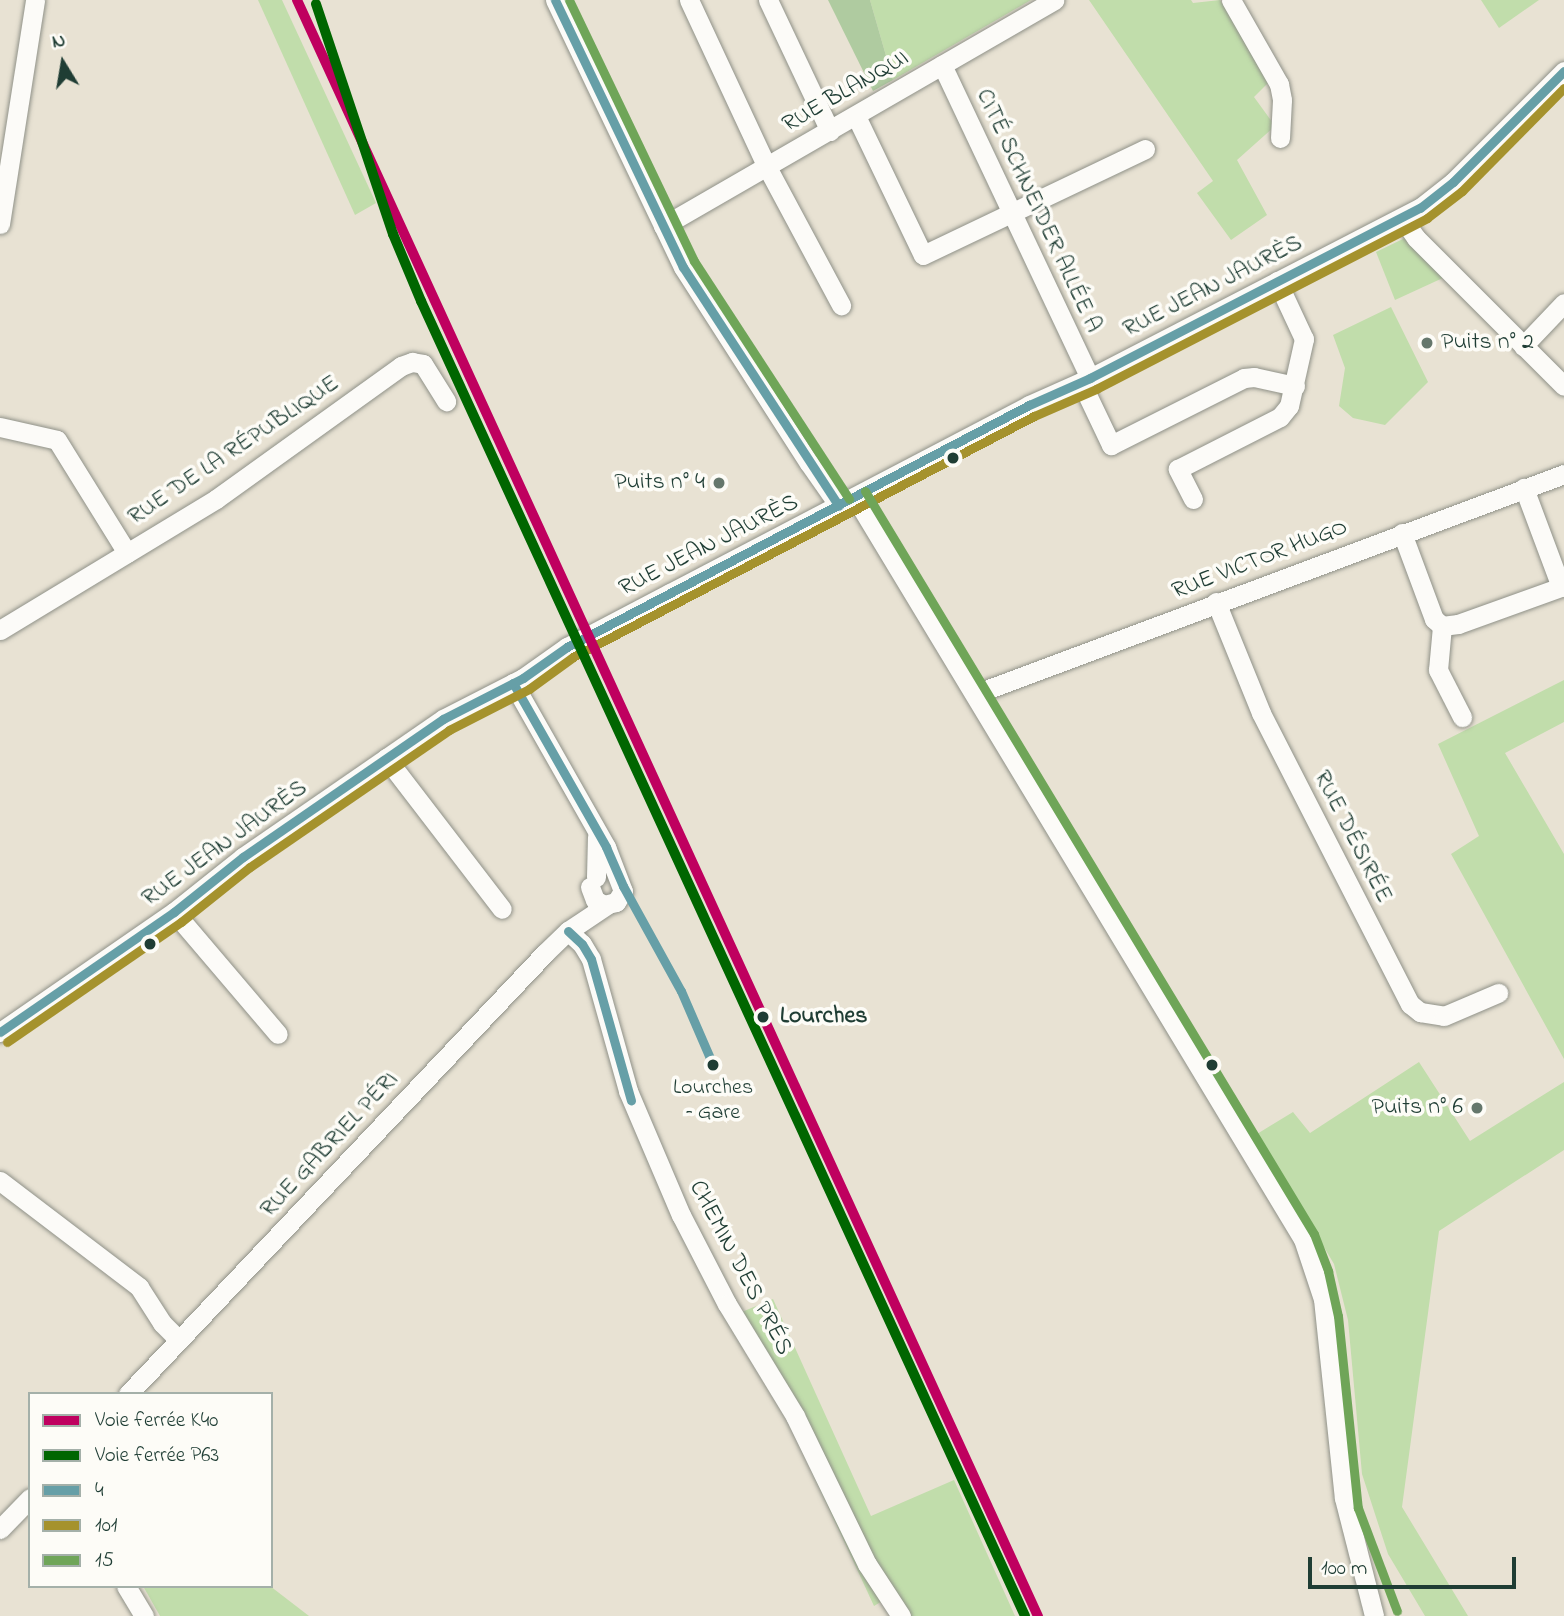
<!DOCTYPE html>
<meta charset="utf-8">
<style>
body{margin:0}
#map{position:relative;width:1564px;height:1616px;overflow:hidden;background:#e8e2d3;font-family:"Indie Flower",sans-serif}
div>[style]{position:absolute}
.green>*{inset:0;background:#c1ddab}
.forest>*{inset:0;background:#afcba0}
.roads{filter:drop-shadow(0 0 2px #8f9188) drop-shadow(0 0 2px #8f9188)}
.minor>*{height:19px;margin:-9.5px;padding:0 9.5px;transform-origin:9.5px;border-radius:9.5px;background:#fcfbf8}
.bus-1>*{height:9px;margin:-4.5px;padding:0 4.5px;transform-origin:4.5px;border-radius:4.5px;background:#669fa7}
.bus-2>*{height:9px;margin:-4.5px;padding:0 4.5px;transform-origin:4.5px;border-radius:4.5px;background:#a5922d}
.bus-3>*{height:9px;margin:-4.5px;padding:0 4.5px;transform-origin:4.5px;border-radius:4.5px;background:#6fa558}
.rail-1>*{height:10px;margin:-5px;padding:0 5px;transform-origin:5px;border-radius:5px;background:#bf005f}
.rail-2>*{height:10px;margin:-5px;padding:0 5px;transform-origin:5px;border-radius:5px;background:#060}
.dots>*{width:19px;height:19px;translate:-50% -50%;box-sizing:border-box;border:4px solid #fdfcf7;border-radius:50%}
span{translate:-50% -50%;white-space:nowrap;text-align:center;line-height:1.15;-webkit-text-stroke:7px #fdfcf7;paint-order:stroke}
.bus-label{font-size:22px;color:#1f3d34}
.street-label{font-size:24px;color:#1f3d34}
.poi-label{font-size:24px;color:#1f3d34}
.left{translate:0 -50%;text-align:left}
.right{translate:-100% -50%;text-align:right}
.stop-label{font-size:24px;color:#1f3d34;font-weight:700}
.legend{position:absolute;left:28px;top:1392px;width:245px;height:196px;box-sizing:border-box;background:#fdfcf7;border:2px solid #a4b0a9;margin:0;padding:9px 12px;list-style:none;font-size:21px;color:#1f3d34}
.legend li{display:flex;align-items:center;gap:14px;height:35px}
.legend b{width:35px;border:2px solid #a4b0a9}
.north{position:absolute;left:28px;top:28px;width:70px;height:70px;-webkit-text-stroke:5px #fdfcf7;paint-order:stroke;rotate:349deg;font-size:19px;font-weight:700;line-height:28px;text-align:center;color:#1f3d34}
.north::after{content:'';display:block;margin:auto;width:24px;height:32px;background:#1f3d34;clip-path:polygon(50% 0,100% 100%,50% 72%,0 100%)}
.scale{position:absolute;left:1308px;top:1557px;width:208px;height:32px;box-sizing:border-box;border:4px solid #1f3d34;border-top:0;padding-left:9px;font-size:21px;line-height:24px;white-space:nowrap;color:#1f3d34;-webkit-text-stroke:5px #fdfcf7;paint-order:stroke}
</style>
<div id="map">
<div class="green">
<div style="clip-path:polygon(258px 0,282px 0,376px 203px,355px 215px)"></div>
<div style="clip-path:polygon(870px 0,1031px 0,893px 80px)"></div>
<div style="clip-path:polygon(1089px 0,1191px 0,1193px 3px,1220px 0,1271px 80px,1254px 97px,1275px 126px,1237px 160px,1267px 215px,1231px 240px,1197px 193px,1213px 181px)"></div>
<div style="clip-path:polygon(1481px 0,1539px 0,1499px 28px)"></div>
<div style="clip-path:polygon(1405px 238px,1445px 277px,1395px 300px,1376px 252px)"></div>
<div style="clip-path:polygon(1391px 307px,1428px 382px,1385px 425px,1353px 418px,1339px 406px,1345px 368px,1333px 335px)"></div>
<div style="clip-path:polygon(1564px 680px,1564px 722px,1505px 753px,1564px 854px,1564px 1059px,1451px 854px,1479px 836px,1438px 744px)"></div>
<div style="clip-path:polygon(1419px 1062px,1470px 1141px,1564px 1082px,1564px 1150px,1439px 1231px,1402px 1507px,1468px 1616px,1425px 1616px,1388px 1554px,1362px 1474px,1348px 1320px,1334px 1264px,1257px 1134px,1293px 1112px,1310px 1133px)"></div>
<div style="clip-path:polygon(773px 1299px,871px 1516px,954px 1480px,1015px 1616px,911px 1616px,892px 1595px,874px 1606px,779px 1401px,725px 1319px)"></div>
<div style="clip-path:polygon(143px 1586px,270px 1586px,309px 1616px,160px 1616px)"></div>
</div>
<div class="forest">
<div style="clip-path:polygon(828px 0,870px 0,893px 80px,873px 91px)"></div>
</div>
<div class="roads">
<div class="minor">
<div style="left:555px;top:0;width:296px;rotate:64.4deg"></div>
<div style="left:683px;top:267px;width:233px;rotate:57.3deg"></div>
<div style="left:809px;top:463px;width:52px;rotate:55.1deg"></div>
<div style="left:689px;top:0;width:184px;rotate:65deg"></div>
<div style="left:767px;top:167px;width:157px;rotate:61.8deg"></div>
<div style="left:768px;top:0;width:145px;rotate:64.7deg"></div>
<div style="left:1231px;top:0;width:97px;rotate:60.3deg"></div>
<div style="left:1279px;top:84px;width:16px;rotate:79deg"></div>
<div style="left:1282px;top:100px;width:38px;rotate:93deg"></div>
<div style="left:942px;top:65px;width:346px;rotate:64.7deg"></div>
<div style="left:856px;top:116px;width:154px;rotate:64.3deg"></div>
<div style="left:923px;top:255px;width:246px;rotate:-25.5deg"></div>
<div style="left:1402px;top:218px;width:24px;rotate:55deg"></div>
<div style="left:1416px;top:238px;width:209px;rotate:45deg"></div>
<div style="left:0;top:224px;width:227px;rotate:-81.1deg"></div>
<div style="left:663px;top:226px;width:452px;rotate:-30deg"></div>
<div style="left:1523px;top:346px;width:59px;rotate:-46.4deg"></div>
<div style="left:1081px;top:382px;width:70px;rotate:64.5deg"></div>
<div style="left:1111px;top:445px;width:149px;rotate:-26.7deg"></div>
<div style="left:1244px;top:378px;width:10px;rotate:-6deg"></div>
<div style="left:1254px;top:377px;width:42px;rotate:12.4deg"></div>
<div style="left:0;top:427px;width:58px;rotate:12.8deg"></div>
<div style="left:57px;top:440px;width:133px;rotate:58.2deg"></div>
<div style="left:855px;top:497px;width:867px;rotate:58.88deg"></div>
<div style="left:1303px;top:1239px;width:63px;rotate:71.6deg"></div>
<div style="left:1323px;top:1299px;width:200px;rotate:84deg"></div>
<div style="left:1344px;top:1498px;width:122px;rotate:75.7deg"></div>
<div style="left:1193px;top:499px;width:34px;rotate:-117deg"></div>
<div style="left:1178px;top:469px;width:114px;rotate:-27deg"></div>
<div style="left:1280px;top:417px;width:14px;rotate:-51deg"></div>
<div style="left:1289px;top:406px;width:69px;rotate:-77.4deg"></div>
<div style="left:1304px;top:339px;width:64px;rotate:-115deg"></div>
<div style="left:1402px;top:533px;width:92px;rotate:69.6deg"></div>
<div style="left:1434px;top:619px;width:11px;rotate:41deg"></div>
<div style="left:1442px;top:626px;width:16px;rotate:-7deg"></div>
<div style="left:1458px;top:624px;width:109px;rotate:-19.8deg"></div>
<div style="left:1561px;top:587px;width:106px;rotate:-110.5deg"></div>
<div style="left:1216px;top:602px;width:120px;rotate:67.9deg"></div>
<div style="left:1261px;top:713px;width:327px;rotate:62.9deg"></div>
<div style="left:1410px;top:1004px;width:13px;rotate:39deg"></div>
<div style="left:1420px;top:1012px;width:24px;rotate:9deg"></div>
<div style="left:1444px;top:1016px;width:59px;rotate:-23.1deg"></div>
<div style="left:1442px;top:626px;width:44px;rotate:95.2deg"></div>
<div style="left:1438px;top:670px;width:53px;rotate:62.9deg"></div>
<div style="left:0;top:630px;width:253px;rotate:-31.2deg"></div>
<div style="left:216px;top:499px;width:228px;rotate:-35.7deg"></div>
<div style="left:401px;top:366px;width:12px;rotate:-20deg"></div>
<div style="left:412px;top:362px;width:11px;rotate:10deg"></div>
<div style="left:423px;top:364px;width:44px;rotate:58.1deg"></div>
<div style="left:513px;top:683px;width:189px;rotate:60.4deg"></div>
<div style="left:606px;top:847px;width:47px;rotate:68.9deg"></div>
<div style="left:623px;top:891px;width:13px;rotate:122deg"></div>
<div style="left:616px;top:902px;width:12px;rotate:166deg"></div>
<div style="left:604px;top:905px;width:10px;rotate:-151deg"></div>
<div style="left:595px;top:900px;width:14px;rotate:-111deg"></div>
<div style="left:975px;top:694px;width:629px;rotate:-20.48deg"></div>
<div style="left:386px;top:758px;width:190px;rotate:52.5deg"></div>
<div style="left:596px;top:877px;width:40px;rotate:-88.6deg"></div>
<div style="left:174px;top:912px;width:160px;rotate:49.6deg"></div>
<div style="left:568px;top:931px;width:19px;rotate:43deg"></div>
<div style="left:582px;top:944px;width:17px;rotate:59deg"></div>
<div style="left:591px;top:959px;width:137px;rotate:74.3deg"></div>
<div style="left:628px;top:1091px;width:135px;rotate:66.9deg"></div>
<div style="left:681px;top:1215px;width:100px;rotate:62.7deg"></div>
<div style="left:727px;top:1304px;width:131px;rotate:58.7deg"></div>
<div style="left:795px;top:1416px;width:165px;rotate:64.1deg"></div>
<div style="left:867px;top:1564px;width:62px;rotate:56.8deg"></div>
<div style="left:0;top:1032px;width:211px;rotate:-34.6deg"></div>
<div style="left:174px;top:912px;width:88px;rotate:-38.6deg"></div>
<div style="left:243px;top:857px;width:243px;rotate:-34.6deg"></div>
<div style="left:443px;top:719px;width:90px;rotate:-27.1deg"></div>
<div style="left:523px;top:678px;width:54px;rotate:-35.2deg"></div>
<div style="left:567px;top:647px;width:116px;rotate:-27.7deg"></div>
<div style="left:670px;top:593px;width:405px;rotate:-27.6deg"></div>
<div style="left:1029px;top:405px;width:67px;rotate:-23.9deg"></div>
<div style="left:1090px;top:378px;width:371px;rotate:-27.3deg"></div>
<div style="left:1420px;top:208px;width:42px;rotate:-38.2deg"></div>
<div style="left:1453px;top:182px;width:157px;rotate:-45deg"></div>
<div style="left:0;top:1181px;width:175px;rotate:37.3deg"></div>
<div style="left:139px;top:1287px;width:43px;rotate:57.4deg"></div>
<div style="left:162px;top:1323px;width:24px;rotate:45deg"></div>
<div style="left:128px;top:1394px;width:607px;rotate:-46.6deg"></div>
<div style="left:545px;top:953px;width:32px;rotate:-44deg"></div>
<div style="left:568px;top:931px;width:47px;rotate:-33.7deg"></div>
<div style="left:0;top:1529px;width:43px;rotate:-45.9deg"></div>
<div style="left:126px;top:1586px;width:35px;rotate:59deg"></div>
</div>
</div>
<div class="bus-1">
<div style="left:555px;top:0;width:296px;rotate:64.4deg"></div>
<div style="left:683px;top:267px;width:285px;rotate:56.9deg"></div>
<div style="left:513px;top:683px;width:189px;rotate:60.4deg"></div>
<div style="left:606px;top:847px;width:43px;rotate:66.4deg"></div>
<div style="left:623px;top:886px;width:120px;rotate:61.1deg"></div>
<div style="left:681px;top:991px;width:81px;rotate:66.6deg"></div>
<div style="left:568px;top:931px;width:19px;rotate:43deg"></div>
<div style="left:582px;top:944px;width:17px;rotate:59deg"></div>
<div style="left:591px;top:959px;width:147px;rotate:74.2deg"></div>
<div style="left:0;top:1032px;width:211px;rotate:-34.6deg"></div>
<div style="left:174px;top:912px;width:88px;rotate:-38.6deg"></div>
<div style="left:243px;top:857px;width:243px;rotate:-34.6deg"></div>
<div style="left:443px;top:719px;width:90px;rotate:-27.1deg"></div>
<div style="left:523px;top:678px;width:54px;rotate:-35.2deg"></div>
<div style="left:567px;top:647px;width:522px;rotate:-27.65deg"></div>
<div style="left:1029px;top:405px;width:67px;rotate:-23.9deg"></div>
<div style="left:1090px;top:378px;width:371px;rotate:-27.3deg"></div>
<div style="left:1420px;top:208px;width:42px;rotate:-38.2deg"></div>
<div style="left:1453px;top:182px;width:157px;rotate:-45deg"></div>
</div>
<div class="bus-2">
<div style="left:7px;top:1042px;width:211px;rotate:-34.6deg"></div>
<div style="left:181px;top:922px;width:88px;rotate:-38.6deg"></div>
<div style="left:250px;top:867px;width:242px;rotate:-34.5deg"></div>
<div style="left:449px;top:730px;width:90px;rotate:-27.1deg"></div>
<div style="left:529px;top:689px;width:54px;rotate:-36deg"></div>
<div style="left:573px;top:657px;width:520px;rotate:-27.6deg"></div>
<div style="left:1034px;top:416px;width:68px;rotate:-23.5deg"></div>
<div style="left:1096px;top:389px;width:373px;rotate:-27.3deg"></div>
<div style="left:1427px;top:218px;width:44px;rotate:-37.6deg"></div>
<div style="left:1462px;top:191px;width:145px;rotate:-45.3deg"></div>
</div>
<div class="bus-3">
<div style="left:569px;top:0;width:289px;rotate:64.4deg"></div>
<div style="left:694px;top:261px;width:284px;rotate:56.9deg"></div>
<div style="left:865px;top:491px;width:868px;rotate:58.86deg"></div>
<div style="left:1314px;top:1234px;width:40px;rotate:69deg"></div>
<div style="left:1328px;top:1271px;width:46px;rotate:77.5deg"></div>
<div style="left:1338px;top:1316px;width:193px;rotate:84.1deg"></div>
<div style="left:1358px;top:1508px;width:110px;rotate:69.3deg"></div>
</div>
<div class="rail-1">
<div style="left:297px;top:0;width:1778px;rotate:65.37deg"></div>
</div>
<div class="rail-2">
<div style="left:316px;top:4px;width:243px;rotate:71.5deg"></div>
<div style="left:393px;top:234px;width:73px;rotate:67.3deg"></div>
<div style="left:421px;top:301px;width:1447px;rotate:65.33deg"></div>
</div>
<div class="dots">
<div style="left:1427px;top:343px;background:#65776c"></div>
<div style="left:953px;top:458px;background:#1f3d34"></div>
<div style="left:719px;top:483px;background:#65776c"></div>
<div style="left:150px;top:944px;background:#1f3d34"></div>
<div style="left:763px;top:1017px;background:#1f3d34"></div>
<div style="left:713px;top:1065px;background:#1f3d34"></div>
<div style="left:1212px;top:1065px;background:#1f3d34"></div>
<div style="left:1477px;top:1108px;background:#65776c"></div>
</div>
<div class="bus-label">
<span style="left:713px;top:1101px">Lourches<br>– Gare</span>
</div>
<div class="street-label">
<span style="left:846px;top:92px;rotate:-30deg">RUE BLANQUI</span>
<span style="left:1038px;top:211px;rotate:65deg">CITÉ SCHNEIDER ALLÉE A</span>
<span style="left:1213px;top:287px;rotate:-27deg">RUE JEAN JAURÈS</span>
<span style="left:234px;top:451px;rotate:-34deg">RUE DE LA RÉPUBLIQUE</span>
<span style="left:709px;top:546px;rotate:-27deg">RUE JEAN JAURÈS</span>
<span style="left:1260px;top:560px;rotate:-21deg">RUE VICTOR HUGO</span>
<span style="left:1352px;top:837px;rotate:63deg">RUE DÉSIRÉE</span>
<span style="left:225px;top:844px;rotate:-36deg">RUE JEAN JAURÈS</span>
<span style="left:330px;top:1145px;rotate:-47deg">RUE GABRIEL PÉRI</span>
<span style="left:740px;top:1268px;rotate:62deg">CHEMIN DES PRÉS</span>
</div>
<div class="poi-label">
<span class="left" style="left:1441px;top:343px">Puits n° 2</span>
<span class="right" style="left:705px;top:483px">Puits n° 4</span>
<span class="right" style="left:1463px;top:1108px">Puits n° 6</span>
</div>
<div class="stop-label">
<span class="left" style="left:780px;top:1017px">Lourches</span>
</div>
<ul class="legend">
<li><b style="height:9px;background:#bf005f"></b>Voie ferrée K40</li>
<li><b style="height:9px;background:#060"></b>Voie ferrée P63</li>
<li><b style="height:9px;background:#669fa7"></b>4</li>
<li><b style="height:9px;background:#a5922d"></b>101</li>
<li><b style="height:9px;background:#6fa558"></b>15</li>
</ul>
<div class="north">N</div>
<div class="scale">100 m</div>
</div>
